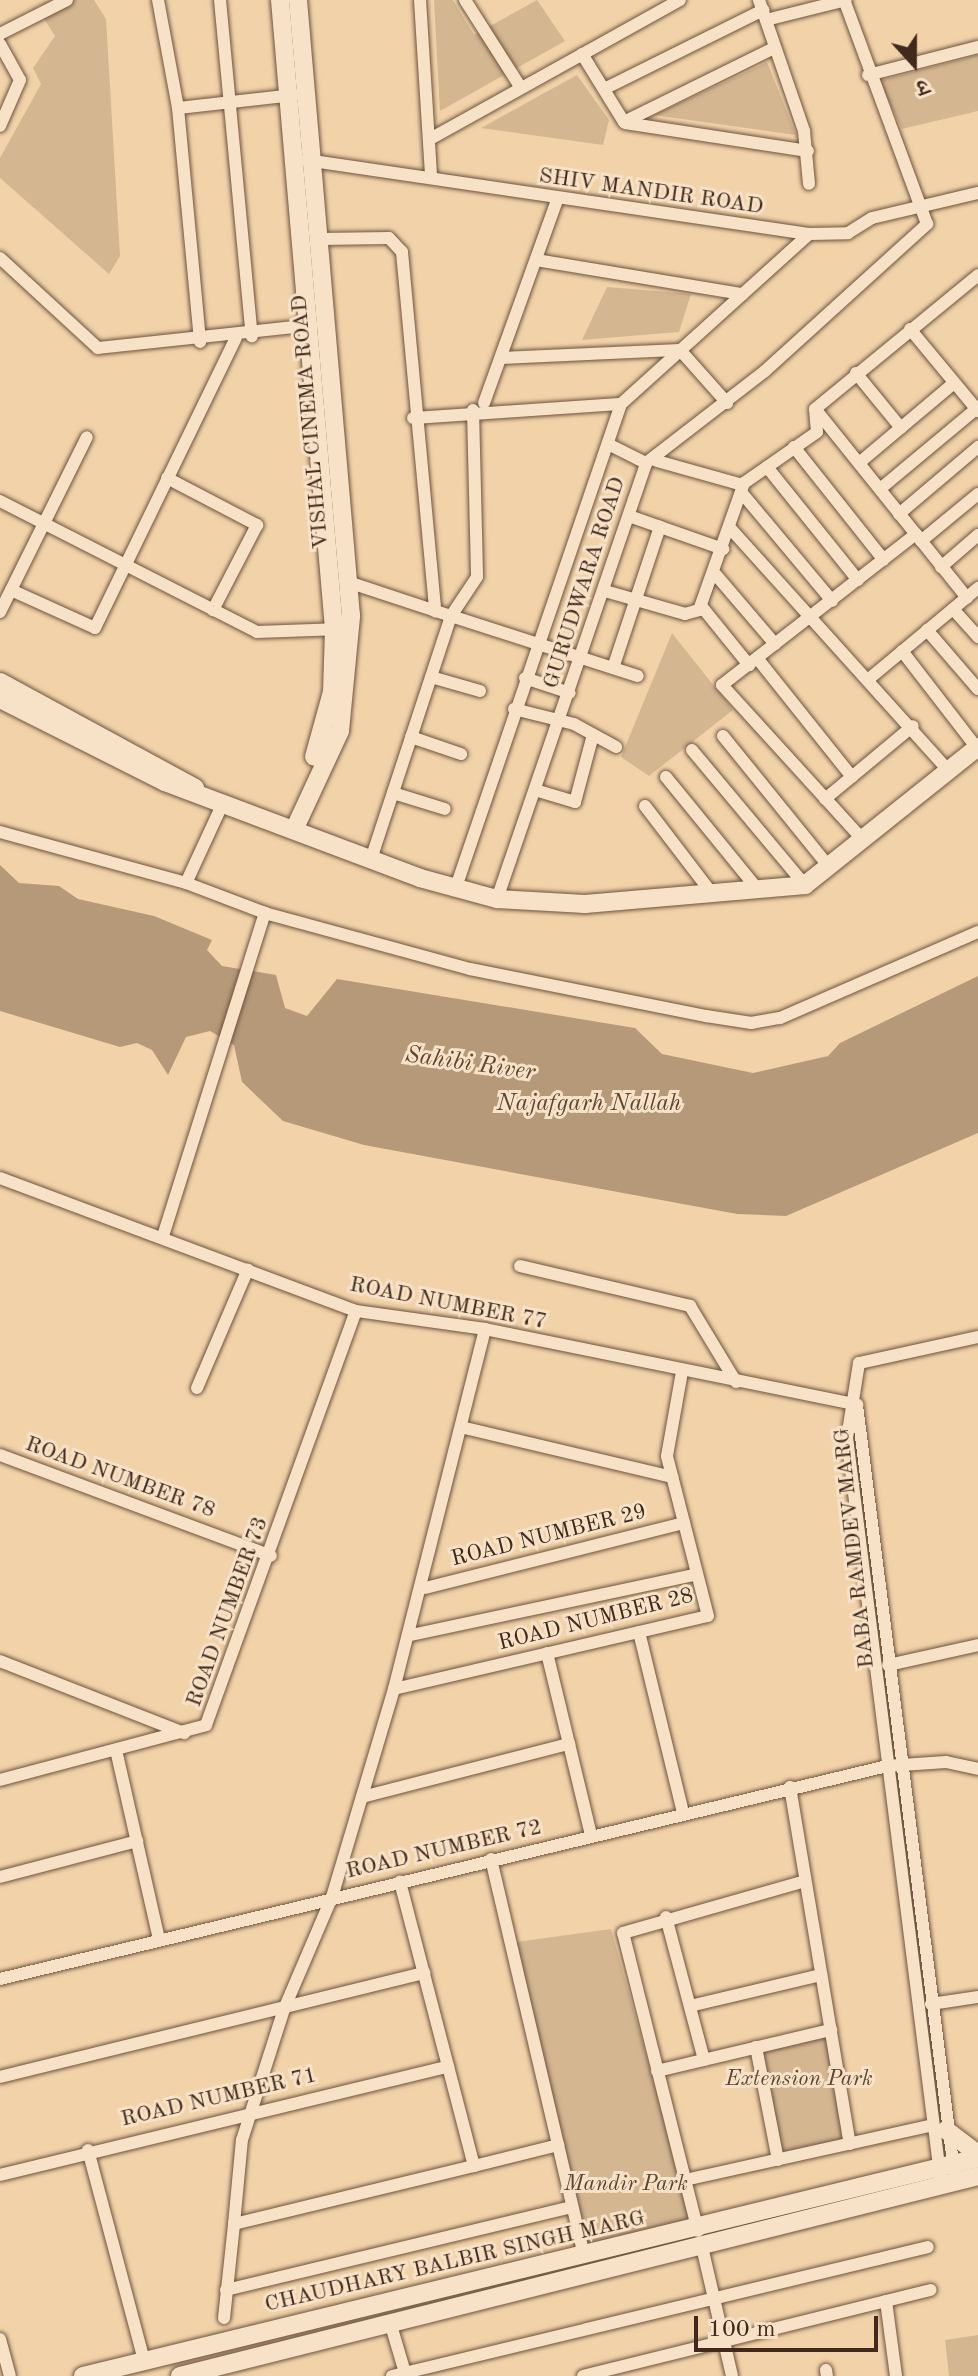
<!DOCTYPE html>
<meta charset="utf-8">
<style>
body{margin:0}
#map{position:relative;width:978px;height:2376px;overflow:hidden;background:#f2d3a9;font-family:"Old Standard TT","Noto Serif Devanagari",serif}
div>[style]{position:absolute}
.green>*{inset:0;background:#d4b691;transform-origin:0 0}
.water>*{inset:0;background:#b69979}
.roads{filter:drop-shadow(0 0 2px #6d543f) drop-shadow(0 0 2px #6d543f)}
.street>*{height:12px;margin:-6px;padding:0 6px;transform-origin:6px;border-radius:6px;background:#f7e2c7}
.secondary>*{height:18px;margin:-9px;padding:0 9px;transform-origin:9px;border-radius:9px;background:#f7e2c7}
span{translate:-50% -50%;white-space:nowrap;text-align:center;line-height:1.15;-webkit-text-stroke:6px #f7e2c7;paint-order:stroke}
.street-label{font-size:22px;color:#41291c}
.park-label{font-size:22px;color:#5e4533;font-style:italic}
.water-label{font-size:24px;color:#5e4533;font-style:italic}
.north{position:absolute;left:874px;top:24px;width:80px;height:80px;-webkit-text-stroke:6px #f7e2c7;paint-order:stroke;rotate:159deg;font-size:22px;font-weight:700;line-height:32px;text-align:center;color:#41291c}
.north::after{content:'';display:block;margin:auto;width:28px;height:36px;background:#41291c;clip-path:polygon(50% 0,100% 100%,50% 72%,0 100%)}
.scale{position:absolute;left:694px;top:2316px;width:184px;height:36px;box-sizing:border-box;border:4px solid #41291c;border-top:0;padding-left:10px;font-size:24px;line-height:28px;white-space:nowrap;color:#41291c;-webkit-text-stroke:6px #f7e2c7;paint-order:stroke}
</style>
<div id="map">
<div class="green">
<div style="clip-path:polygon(72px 0,94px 0,106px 19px,120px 256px,109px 274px,0 178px,0 158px,41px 84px,33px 68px,55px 36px,43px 17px)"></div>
<div style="clip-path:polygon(434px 0,453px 0,474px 35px,537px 0,565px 41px,440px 111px)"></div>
<div style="clip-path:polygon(978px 55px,978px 111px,902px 129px,879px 81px)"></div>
<div style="clip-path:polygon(767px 62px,796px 135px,654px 115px)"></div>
<div style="clip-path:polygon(577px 75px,609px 120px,603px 145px,481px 128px)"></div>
<div style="clip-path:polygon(607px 287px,691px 294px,679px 332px,582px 340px)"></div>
<div style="clip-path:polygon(672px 633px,733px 710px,649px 776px,621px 757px)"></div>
<div style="clip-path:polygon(611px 1929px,694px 2227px,587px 2252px,516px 1942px)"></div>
<div style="left:827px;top:2036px;width:106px;height:72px;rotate:80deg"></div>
<div style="clip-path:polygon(978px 2335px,978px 2376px,949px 2376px,945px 2340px)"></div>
</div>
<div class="water">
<div style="clip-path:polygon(0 865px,19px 883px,59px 886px,78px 899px,154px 916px,212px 940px,207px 950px,222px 966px,276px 975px,285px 1008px,307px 1016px,337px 979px,635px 1028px,662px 1054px,753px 1073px,828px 1056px,840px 1043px,978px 976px,978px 1133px,786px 1216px,737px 1214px,364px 1145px,283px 1121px,242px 1082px,234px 1045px,210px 1031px,186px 1037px,168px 1075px,152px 1050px,137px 1043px,120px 1047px,0 1011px)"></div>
</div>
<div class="roads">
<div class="street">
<div style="left:158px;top:0;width:110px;rotate:79.5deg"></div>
<div style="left:178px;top:108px;width:235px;rotate:84.6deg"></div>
<div style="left:220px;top:0;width:338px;rotate:84.6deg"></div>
<div style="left:420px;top:0;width:175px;rotate:86.4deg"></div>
<div style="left:465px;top:0;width:104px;rotate:57.5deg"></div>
<div style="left:759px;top:0;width:139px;rotate:71deg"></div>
<div style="left:804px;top:131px;width:53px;rotate:84.6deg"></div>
<div style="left:766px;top:20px;width:82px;rotate:-14deg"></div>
<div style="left:0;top:34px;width:75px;rotate:-26.9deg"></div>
<div style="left:0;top:44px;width:41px;rotate:60.9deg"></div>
<div style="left:20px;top:80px;width:50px;rotate:113.5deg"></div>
<div style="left:582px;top:54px;width:80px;rotate:58.3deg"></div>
<div style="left:624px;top:122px;width:167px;rotate:-26.3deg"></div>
<div style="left:868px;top:75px;width:114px;rotate:-14.3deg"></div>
<div style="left:604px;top:89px;width:178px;rotate:-26.4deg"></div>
<div style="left:178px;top:108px;width:117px;rotate:-6.4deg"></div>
<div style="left:625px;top:123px;width:185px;rotate:8.7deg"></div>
<div style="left:430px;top:139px;width:286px;rotate:-29.1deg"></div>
<div style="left:306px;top:160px;width:508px;rotate:8.37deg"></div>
<div style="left:809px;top:234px;width:39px;rotate:-1deg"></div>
<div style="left:848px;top:233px;width:28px;rotate:-32deg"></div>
<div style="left:872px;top:218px;width:109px;rotate:-13.3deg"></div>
<div style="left:320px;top:239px;width:69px;rotate:-0.8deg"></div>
<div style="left:389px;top:238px;width:19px;rotate:47deg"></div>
<div style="left:402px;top:252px;width:361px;rotate:84.7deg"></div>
<div style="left:0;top:258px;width:133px;rotate:42.6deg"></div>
<div style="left:98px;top:348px;width:215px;rotate:-6.1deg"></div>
<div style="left:536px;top:260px;width:209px;rotate:9.4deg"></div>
<div style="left:910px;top:329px;width:107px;rotate:50.3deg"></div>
<div style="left:501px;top:358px;width:179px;rotate:-2.6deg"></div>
<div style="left:680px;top:350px;width:71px;rotate:48.4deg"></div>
<div style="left:856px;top:373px;width:71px;rotate:50.7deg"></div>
<div style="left:484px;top:403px;width:216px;rotate:-70.2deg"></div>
<div style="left:473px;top:410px;width:167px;rotate:88.6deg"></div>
<div style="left:477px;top:577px;width:47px;rotate:123.7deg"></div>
<div style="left:451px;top:616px;width:196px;rotate:17.8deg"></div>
<div style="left:816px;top:410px;width:241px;rotate:51.2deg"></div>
<div style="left:413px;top:418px;width:208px;rotate:-3.9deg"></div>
<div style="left:608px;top:444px;width:42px;rotate:26.6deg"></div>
<div style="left:794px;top:447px;width:144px;rotate:51.5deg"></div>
<div style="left:657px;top:461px;width:89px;rotate:15.6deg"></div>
<div style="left:646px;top:463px;width:150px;rotate:-37.7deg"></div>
<div style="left:765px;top:371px;width:219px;rotate:-42.2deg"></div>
<div style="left:927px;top:224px;width:239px;rotate:-110.3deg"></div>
<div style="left:859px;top:463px;width:124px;rotate:-40.1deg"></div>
<div style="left:767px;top:467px;width:145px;rotate:51.2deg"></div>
<div style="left:167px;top:478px;width:102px;rotate:27.6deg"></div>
<div style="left:257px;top:525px;width:96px;rotate:117.4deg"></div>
<div style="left:880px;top:489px;width:125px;rotate:-39.8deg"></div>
<div style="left:741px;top:492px;width:142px;rotate:50.1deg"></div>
<div style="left:0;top:501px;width:288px;rotate:27deg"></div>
<div style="left:257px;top:632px;width:84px;rotate:-2deg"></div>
<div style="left:899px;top:514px;width:104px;rotate:-40.3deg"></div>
<div style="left:629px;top:516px;width:100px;rotate:19.3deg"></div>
<div style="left:730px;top:528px;width:329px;rotate:48deg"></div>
<div style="left:921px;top:541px;width:74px;rotate:-39.5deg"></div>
<div style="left:941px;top:567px;width:49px;rotate:-40.9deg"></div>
<div style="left:716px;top:575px;width:91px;rotate:49.5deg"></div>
<div style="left:348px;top:582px;width:108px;rotate:18.3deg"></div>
<div style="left:451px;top:616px;width:256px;rotate:108.2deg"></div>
<div style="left:11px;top:590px;width:92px;rotate:24.3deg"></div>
<div style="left:95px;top:628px;width:322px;rotate:-64.1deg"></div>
<div style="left:605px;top:591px;width:83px;rotate:16deg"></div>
<div style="left:685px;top:614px;width:15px;rotate:-16deg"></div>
<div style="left:699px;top:610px;width:135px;rotate:-70.5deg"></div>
<div style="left:744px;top:483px;width:89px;rotate:-34.9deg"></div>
<div style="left:817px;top:432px;width:23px;rotate:-95deg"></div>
<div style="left:815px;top:409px;width:211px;rotate:-39.4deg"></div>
<div style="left:702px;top:607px;width:75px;rotate:51deg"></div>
<div style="left:953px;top:609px;width:38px;rotate:48deg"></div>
<div style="left:0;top:612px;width:195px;rotate:-63.6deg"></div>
<div style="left:927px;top:630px;width:78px;rotate:49.2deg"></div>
<div style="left:902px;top:651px;width:123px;rotate:52.3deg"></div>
<div style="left:757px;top:658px;width:152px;rotate:51.4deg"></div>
<div style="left:613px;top:668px;width:149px;rotate:-71.6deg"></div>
<div style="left:431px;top:677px;width:51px;rotate:15.9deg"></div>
<div style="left:525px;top:678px;width:47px;rotate:18.4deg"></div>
<div style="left:870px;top:678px;width:141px;rotate:-39.8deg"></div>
<div style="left:514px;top:709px;width:62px;rotate:14deg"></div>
<div style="left:574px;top:724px;width:48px;rotate:28.7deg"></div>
<div style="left:723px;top:736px;width:169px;rotate:51deg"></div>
<div style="left:411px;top:737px;width:53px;rotate:18.8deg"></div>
<div style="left:692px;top:750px;width:176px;rotate:50.1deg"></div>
<div style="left:666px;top:777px;width:147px;rotate:50.8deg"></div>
<div style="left:535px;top:790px;width:42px;rotate:16.7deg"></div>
<div style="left:575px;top:802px;width:69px;rotate:-75deg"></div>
<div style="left:393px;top:793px;width:54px;rotate:17.1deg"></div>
<div style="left:825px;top:799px;width:114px;rotate:-39.7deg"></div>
<div style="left:223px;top:803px;width:88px;rotate:114.8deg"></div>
<div style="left:186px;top:883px;width:85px;rotate:20.8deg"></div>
<div style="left:265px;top:913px;width:213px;rotate:15.3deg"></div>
<div style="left:470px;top:969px;width:241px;rotate:11.3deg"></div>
<div style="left:706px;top:1016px;width:46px;rotate:8.8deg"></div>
<div style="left:751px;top:1023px;width:29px;rotate:-10deg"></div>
<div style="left:780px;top:1018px;width:216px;rotate:-23.5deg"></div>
<div style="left:645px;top:806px;width:112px;rotate:52.6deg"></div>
<div style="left:0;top:832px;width:193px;rotate:15.3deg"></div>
<div style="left:864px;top:841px;width:211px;rotate:-132.3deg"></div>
<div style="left:722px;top:685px;width:246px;rotate:-37.9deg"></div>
<div style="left:456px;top:887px;width:510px;rotate:-71.14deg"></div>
<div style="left:621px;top:404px;width:253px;rotate:-42.1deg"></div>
<div style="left:497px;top:899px;width:461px;rotate:-71.1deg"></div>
<div style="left:0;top:1178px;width:380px;rotate:20.5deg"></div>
<div style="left:356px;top:1311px;width:130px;rotate:7.9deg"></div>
<div style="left:485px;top:1329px;width:380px;rotate:11.5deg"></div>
<div style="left:163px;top:1236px;width:339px;rotate:-72.5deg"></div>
<div style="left:520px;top:1266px;width:175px;rotate:13.2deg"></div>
<div style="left:690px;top:1306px;width:89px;rotate:58.8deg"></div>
<div style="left:197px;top:1388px;width:129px;rotate:-66.8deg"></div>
<div style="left:857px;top:1405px;width:772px;rotate:82.78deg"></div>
<div style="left:465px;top:1428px;width:213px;rotate:13.3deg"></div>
<div style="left:0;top:1455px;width:289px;rotate:20.4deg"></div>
<div style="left:425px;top:1588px;width:267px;rotate:-14.1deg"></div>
<div style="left:639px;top:1632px;width:186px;rotate:76.3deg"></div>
<div style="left:411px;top:1635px;width:292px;rotate:-12deg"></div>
<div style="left:547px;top:1653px;width:187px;rotate:76.4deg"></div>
<div style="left:0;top:1661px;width:198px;rotate:21.4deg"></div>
<div style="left:888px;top:1665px;width:92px;rotate:-12.5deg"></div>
<div style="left:394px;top:1689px;width:322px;rotate:-13.1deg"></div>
<div style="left:708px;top:1616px;width:165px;rotate:-104.4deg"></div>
<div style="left:667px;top:1456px;width:85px;rotate:-79.9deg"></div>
<div style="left:116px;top:1750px;width:195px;rotate:77.2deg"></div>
<div style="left:0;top:1780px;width:213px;rotate:-14.9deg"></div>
<div style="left:206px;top:1725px;width:440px;rotate:-70.1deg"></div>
<div style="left:790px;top:1787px;width:362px;rotate:80.5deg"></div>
<div style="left:362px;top:1797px;width:214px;rotate:-14.4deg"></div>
<div style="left:491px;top:1859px;width:408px;rotate:76.8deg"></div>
<div style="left:0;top:1877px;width:142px;rotate:-14.7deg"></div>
<div style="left:666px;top:1917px;width:148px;rotate:75.1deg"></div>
<div style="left:0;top:1979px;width:912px;rotate:-13.5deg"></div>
<div style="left:887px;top:1766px;width:59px;rotate:-3.9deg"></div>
<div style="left:946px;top:1762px;width:33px;rotate:12deg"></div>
<div style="left:931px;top:2004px;width:48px;rotate:-8.5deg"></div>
<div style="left:690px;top:2006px;width:135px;rotate:-13.3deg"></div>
<div style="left:756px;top:2047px;width:115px;rotate:79deg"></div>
<div style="left:657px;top:2071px;width:179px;rotate:-13.3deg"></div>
<div style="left:0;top:2077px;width:437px;rotate:-13.8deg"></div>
<div style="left:88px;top:2150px;width:217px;rotate:75.1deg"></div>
<div style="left:474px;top:2166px;width:87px;rotate:-14deg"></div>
<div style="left:940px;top:2174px;width:742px;rotate:-97.2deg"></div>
<div style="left:847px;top:1438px;width:76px;rotate:-80.9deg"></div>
<div style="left:859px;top:1363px;width:122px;rotate:-12.3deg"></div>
<div style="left:0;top:2175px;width:461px;rotate:-13.6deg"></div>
<div style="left:685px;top:2180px;width:254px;rotate:-12.5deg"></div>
<div style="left:234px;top:2224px;width:84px;rotate:-84.6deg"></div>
<div style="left:242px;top:2140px;width:138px;rotate:-72.2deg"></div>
<div style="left:284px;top:2009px;width:122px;rotate:-66.8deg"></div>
<div style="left:332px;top:1897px;width:217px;rotate:-73.4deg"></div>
<div style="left:394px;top:1689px;width:371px;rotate:-75.8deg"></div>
<div style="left:698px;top:2231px;width:307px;rotate:-104.1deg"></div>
<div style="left:623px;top:1933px;width:189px;rotate:-15.9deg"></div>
<div style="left:702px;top:2247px;width:132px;rotate:76.9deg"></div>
<div style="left:226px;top:2290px;width:356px;rotate:-13.5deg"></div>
<div style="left:886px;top:2301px;width:76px;rotate:82.4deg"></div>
<div style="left:224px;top:2318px;width:95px;rotate:-83.9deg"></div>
<div style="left:234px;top:2224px;width:247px;rotate:-13.6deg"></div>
<div style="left:474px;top:2166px;width:294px;rotate:-104.6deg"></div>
<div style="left:390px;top:2322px;width:56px;rotate:73.5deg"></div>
<div style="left:0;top:2339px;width:38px;rotate:75deg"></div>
<div style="left:826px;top:2370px;width:6px;rotate:81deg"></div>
<div style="left:392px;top:2376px;width:551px;rotate:-13.53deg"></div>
<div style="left:583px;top:2376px;width:358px;rotate:-13.9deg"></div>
</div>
<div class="secondary">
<div style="left:280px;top:0;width:631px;rotate:85.09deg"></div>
<div style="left:334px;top:629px;width:63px;rotate:91.8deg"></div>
<div style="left:332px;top:692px;width:67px;rotate:105.5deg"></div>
<div style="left:0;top:682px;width:222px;rotate:28.5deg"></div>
<div style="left:0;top:699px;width:185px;rotate:26.7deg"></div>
<div style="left:165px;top:782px;width:272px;rotate:20.6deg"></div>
<div style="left:420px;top:878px;width:80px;rotate:15.3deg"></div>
<div style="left:497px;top:899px;width:88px;rotate:3.3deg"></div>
<div style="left:585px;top:904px;width:221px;rotate:-4.9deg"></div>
<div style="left:805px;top:885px;width:221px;rotate:-38.6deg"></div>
<div style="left:294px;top:830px;width:109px;rotate:-65.1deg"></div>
<div style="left:340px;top:731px;width:116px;rotate:-84.5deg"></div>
<div style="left:351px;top:616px;width:618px;rotate:-94.92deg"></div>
<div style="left:946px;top:2130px;width:40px;rotate:37deg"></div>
<div style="left:83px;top:2376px;width:921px;rotate:-13.69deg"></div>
<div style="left:180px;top:2376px;width:823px;rotate:-14.07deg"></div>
</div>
</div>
<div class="street-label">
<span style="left:651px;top:192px;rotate:8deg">SHIV MANDIR ROAD</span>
<span style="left:311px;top:422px;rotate:-95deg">VISHAL CINEMA ROAD</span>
<span style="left:585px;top:583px;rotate:-72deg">GURUDWARA ROAD</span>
<span style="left:448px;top:1304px;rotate:11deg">ROAD NUMBER 77</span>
<span style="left:120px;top:1478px;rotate:20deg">ROAD NUMBER 78</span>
<span style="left:549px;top:1536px;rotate:-14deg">ROAD NUMBER 29</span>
<span style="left:855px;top:1548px;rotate:-96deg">BABA RAMDEV MARG</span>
<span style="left:228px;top:1612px;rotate:-70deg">ROAD NUMBER 73</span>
<span style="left:596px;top:1620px;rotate:-14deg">ROAD NUMBER 28</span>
<span style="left:444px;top:1850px;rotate:-13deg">ROAD NUMBER 72</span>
<span style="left:219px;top:2098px;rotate:-13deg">ROAD NUMBER 71</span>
<span style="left:455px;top:2262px;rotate:-13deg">CHAUDHARY BALBIR SINGH MARG</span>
</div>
<div class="park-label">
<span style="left:799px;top:2080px">Extension Park</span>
<span style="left:626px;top:2185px">Mandir Park</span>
</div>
<div class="water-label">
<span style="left:470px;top:1065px;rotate:8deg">Sahibi River</span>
<span style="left:589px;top:1105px">Najafgarh Nallah</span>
</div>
<div class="north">उ</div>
<div class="scale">100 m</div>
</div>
